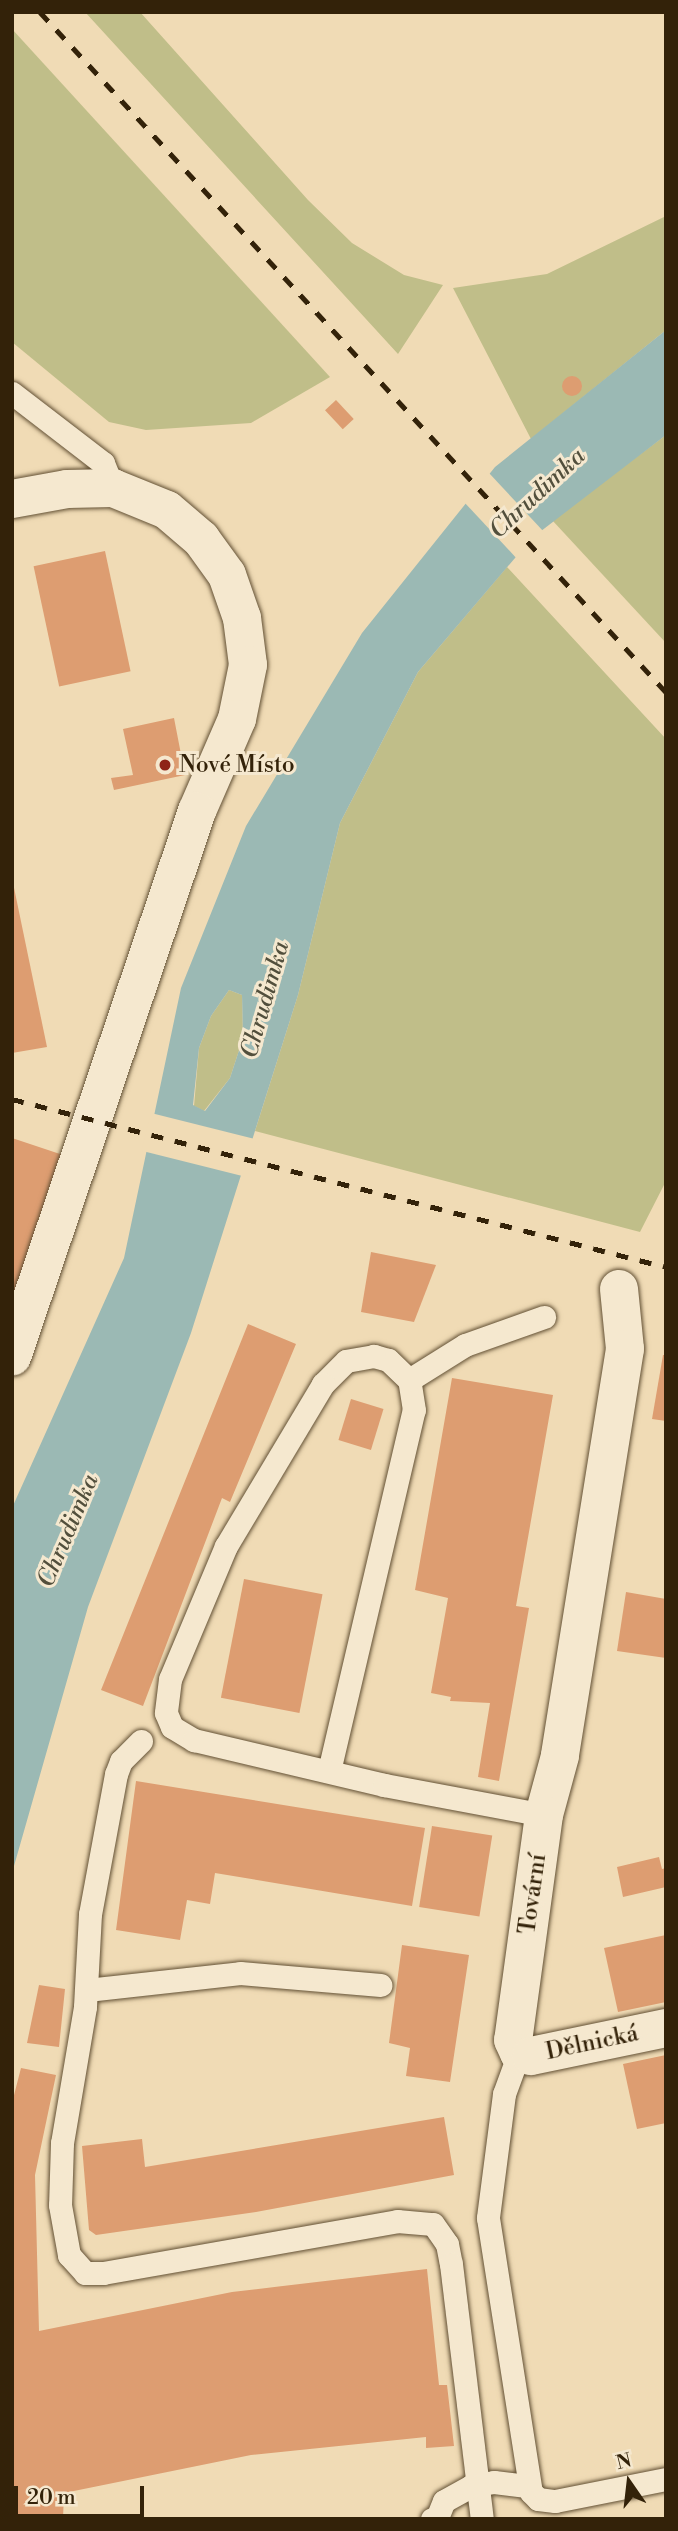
<!DOCTYPE html>
<meta charset="utf-8">
<style>
body{margin:0}
#map{position:relative;width:678px;height:2531px;overflow:hidden;background:#f0dbb5;font-family:"Libre Bodoni",serif}
div>[style]{position:absolute}
.green>*{inset:0;background:#c0be89}
.water>*{inset:0;background:#9bb9b4}
.pier>*{inset:0;background:#f0dbb5;transform-origin:0 0}
.building>*{inset:0;background:#dd9d71;transform-origin:0 0}
.round{border-radius:50%}
.roads{filter:drop-shadow(0 0 2px #625034) drop-shadow(0 0 2px #625034)}
.service>*{height:23px;margin:-11.5px;padding:0 11.5px;transform-origin:11.5px;border-radius:11.5px;background:#f5e8cf}
.minor>*{height:38px;margin:-19px;padding:0 19px;transform-origin:19px;border-radius:19px;background:#f5e8cf}
.rail>*{height:5px;margin-top:-2.5px;transform-origin:0;background:repeating-linear-gradient(90deg,#332209 0 12px,transparent 0 24px)}
.dots>*{width:19px;height:19px;translate:-50% -50%;box-sizing:border-box;border:4px solid #f5e8cf;border-radius:50%}
span{translate:-50% -50%;white-space:nowrap;text-align:center;line-height:1.15;-webkit-text-stroke:6px #f5e8cf;paint-order:stroke}
.poi-label{font-size:23px;color:#332209}
.left{translate:0 -50%;text-align:left}
.street-label{font-size:23px;color:#332209}
.water-label{font-size:24px;color:#524f3c;font-style:italic}
.frame{position:absolute;inset:0;border:14px solid #332209;pointer-events:none}
.north{position:absolute;left:594px;top:2447px;width:70px;height:70px;-webkit-text-stroke:5px #f5e8cf;paint-order:stroke;rotate:346deg;font-size:19px;font-weight:700;line-height:28px;text-align:center;color:#332209}
.north::after{content:'';display:block;margin:auto;width:24px;height:32px;background:#332209;clip-path:polygon(50% 0,100% 100%,50% 72%,0 100%)}
.scale{position:absolute;left:14px;top:2486px;width:130px;height:32px;box-sizing:border-box;border:4px solid #332209;border-top:0;padding-left:9px;font-size:21px;line-height:24px;white-space:nowrap;color:#332209;-webkit-text-stroke:5px #f5e8cf;paint-order:stroke}
</style>
<div id="map">
<div class="green">
<div style="clip-path:polygon(85px 12px,140px 12px,308px 200px,352px 243px,404px 275px,443px 285px,398px 354px)"></div>
<div style="clip-path:polygon(12px 29px,330px 377px,251px 423px,146px 430px,109px 422px,12px 342px)"></div>
<div style="clip-path:polygon(666px 216px,666px 330px,531px 439px,453px 288px,547px 274px)"></div>
<div style="clip-path:polygon(666px 435px,666px 643px,552px 520px)"></div>
<div style="clip-path:polygon(507px 567px,666px 739px,666px 1181px,640px 1232px,255px 1131px,298px 995px,340px 823px,418px 672px)"></div>
<div style="clip-path:polygon(229px 990px,242px 995px,243px 1038px,230px 1078px,204px 1111px,194px 1106px,199px 1048px,211px 1016px)"></div>
</div>
<div class="water">
<div style="clip-path:polygon(evenodd,666px 330px,666px 435px,532px 538px,418px 672px,340px 823px,298px 995px,191px 1333px,88px 1607px,12px 1873px,12px 1508px,124px 1258px,181px 988px,246px 826px,362px 633px,495px 467px,666px 330px,229px 990px,242px 995px,243px 1038px,230px 1078px,205px 1111px,193px 1105px,199px 1048px,211px 1016px,229px 990px)"></div>
</div>
<div class="pier">
<div style="left:489px;top:473px;width:81px;height:38px;rotate:47deg"></div>
<div style="left:151px;top:1113px;width:108px;height:39px;rotate:14deg"></div>
</div>
<div class="building">
<div class="round" style="left:562px;top:376px;width:20px;height:20px"></div>
<div style="left:336px;top:400px;width:26px;height:15px;rotate:47deg"></div>
<div style="left:105px;top:551px;width:123px;height:73px;rotate:78deg"></div>
<div style="clip-path:polygon(174px 718px,185px 775px,114px 790px,111px 778px,133px 775px,123px 729px)"></div>
<div style="clip-path:polygon(12px 878px,47px 1047px,12px 1053px)"></div>
<div style="clip-path:polygon(12px 1138px,63px 1155px,12px 1304px)"></div>
<div style="clip-path:polygon(371px 1252px,436px 1265px,414px 1322px,361px 1312px)"></div>
<div style="clip-path:polygon(248px 1324px,296px 1344px,230px 1502px,222px 1498px,143px 1706px,101px 1690px)"></div>
<div style="clip-path:polygon(663px 1355px,666px 1355px,666px 1421px,652px 1419px)"></div>
<div style="clip-path:polygon(452px 1378px,553px 1395px,516px 1606px,529px 1608px,499px 1781px,478px 1777px,490px 1703px,450px 1701px,451px 1697px,431px 1693px,448px 1598px,415px 1590px)"></div>
<div style="left:351px;top:1399px;width:34px;height:43px;rotate:17deg"></div>
<div style="left:244px;top:1579px;width:80px;height:121px;rotate:11deg"></div>
<div style="clip-path:polygon(626px 1592px,666px 1599px,666px 1658px,617px 1651px)"></div>
<div style="clip-path:polygon(136px 1781px,425px 1828px,412px 1906px,215px 1873px,210px 1904px,187px 1900px,180px 1940px,116px 1930px)"></div>
<div style="left:432px;top:1826px;width:61px;height:82px;rotate:9deg"></div>
<div style="clip-path:polygon(659px 1857px,662px 1869px,666px 1868px,666px 1887px,623px 1897px,617px 1867px)"></div>
<div style="clip-path:polygon(666px 1935px,666px 2002px,618px 2012px,604px 1948px)"></div>
<div style="clip-path:polygon(402px 1945px,469px 1955px,450px 2082px,406px 2076px,410px 2048px,389px 2043px)"></div>
<div style="clip-path:polygon(39px 1985px,65px 1989px,59px 2047px,27px 2043px)"></div>
<div style="clip-path:polygon(666px 2055px,666px 2123px,637px 2129px,623px 2064px)"></div>
<div style="clip-path:polygon(21px 2068px,56px 2075px,35px 2175px,39px 2331px,232px 2292px,427px 2269px,439px 2385px,447px 2385px,454px 2446px,426px 2448px,426px 2437px,251px 2455px,64px 2493px,63px 2519px,12px 2519px,12px 2103px)"></div>
<div style="clip-path:polygon(444px 2117px,454px 2175px,256px 2212px,96px 2235px,89px 2230px,82px 2146px,142px 2139px,145px 2167px)"></div>
</div>
<div class="roads">
<div class="service">
<div style="left:12px;top:393px;width:115px;rotate:37.6deg"></div>
<div style="left:103px;top:463px;width:27px;rotate:68deg"></div>
<div style="left:409px;top:1380px;width:66px;rotate:-32deg"></div>
<div style="left:465px;top:1345px;width:84px;rotate:-19.5deg"></div>
<div style="left:141px;top:1741px;width:28px;rotate:135deg"></div>
<div style="left:121px;top:1761px;width:14px;rotate:111deg"></div>
<div style="left:116px;top:1774px;width:142px;rotate:100.5deg"></div>
<div style="left:90px;top:1914px;width:93px;rotate:93.1deg"></div>
<div style="left:85px;top:2007px;width:138px;rotate:99.6deg"></div>
<div style="left:62px;top:2143px;width:62px;rotate:91.8deg"></div>
<div style="left:60px;top:2205px;width:51px;rotate:79.8deg"></div>
<div style="left:69px;top:2255px;width:24px;rotate:48deg"></div>
<div style="left:85px;top:2273px;width:18px"></div>
<div style="left:103px;top:2273px;width:299px;rotate:-10deg"></div>
<div style="left:397px;top:2221px;width:36px;rotate:5deg"></div>
<div style="left:433px;top:2224px;width:24px;rotate:55deg"></div>
<div style="left:447px;top:2244px;width:20px;rotate:79deg"></div>
<div style="left:451px;top:2264px;width:257px;rotate:83.1deg"></div>
<div style="left:329px;top:1771px;width:371px;rotate:-76.8deg"></div>
<div style="left:414px;top:1410px;width:30px;rotate:-99deg"></div>
<div style="left:409px;top:1380px;width:29px;rotate:-136deg"></div>
<div style="left:388px;top:1360px;width:15px;rotate:-164deg"></div>
<div style="left:374px;top:1356px;width:28px;rotate:170deg"></div>
<div style="left:346px;top:1361px;width:33px;rotate:135deg"></div>
<div style="left:323px;top:1384px;width:189px;rotate:120.9deg"></div>
<div style="left:226px;top:1546px;width:144px;rotate:112.8deg"></div>
<div style="left:170px;top:1679px;width:34px;rotate:97deg"></div>
<div style="left:166px;top:1713px;width:15px;rotate:67deg"></div>
<div style="left:172px;top:1727px;width:26px;rotate:31deg"></div>
<div style="left:194px;top:1740px;width:195px;rotate:13.3deg"></div>
<div style="left:384px;top:1785px;width:163px;rotate:10.6deg"></div>
<div style="left:87px;top:1990px;width:154px;rotate:-6.3deg"></div>
<div style="left:240px;top:1973px;width:141px;rotate:4.9deg"></div>
<div style="left:519px;top:2053px;width:44px;rotate:110.1deg"></div>
<div style="left:504px;top:2094px;width:125px;rotate:97.4deg"></div>
<div style="left:488px;top:2218px;width:277px;rotate:81.1deg"></div>
<div style="left:531px;top:2492px;width:10px;rotate:45deg"></div>
<div style="left:538px;top:2499px;width:17px;rotate:7deg"></div>
<div style="left:555px;top:2501px;width:113px;rotate:-11.2deg"></div>
<div style="left:432px;top:2519px;width:5px;rotate:-11deg"></div>
<div style="left:437px;top:2518px;width:18px;rotate:-68deg"></div>
<div style="left:444px;top:2501px;width:31px;rotate:-29deg"></div>
<div style="left:471px;top:2486px;width:23px;rotate:-10deg"></div>
<div style="left:494px;top:2482px;width:35px;rotate:7deg"></div>
</div>
<div class="minor">
<div style="left:12px;top:499px;width:56px;rotate:-10.3deg"></div>
<div style="left:67px;top:489px;width:46px;rotate:-1.2deg"></div>
<div style="left:113px;top:488px;width:58px;rotate:22.2deg"></div>
<div style="left:167px;top:510px;width:45px;rotate:40.5deg"></div>
<div style="left:201px;top:539px;width:44px;rotate:54.2deg"></div>
<div style="left:227px;top:575px;width:46px;rotate:70.8deg"></div>
<div style="left:242px;top:618px;width:47px;rotate:82.7deg"></div>
<div style="left:248px;top:665px;width:55px;rotate:101.5deg"></div>
<div style="left:237px;top:719px;width:100px;rotate:113.5deg"></div>
<div style="left:197px;top:811px;width:576px;rotate:108.72deg"></div>
<div style="left:619px;top:1289px;width:60px;rotate:84.3deg"></div>
<div style="left:625px;top:1349px;width:412px;rotate:99.1deg"></div>
<div style="left:560px;top:1756px;width:61px;rotate:105.2deg"></div>
<div style="left:544px;top:1815px;width:227px;rotate:97.8deg"></div>
<div style="left:513px;top:2040px;width:14px;rotate:65deg"></div>
<div style="left:519px;top:2053px;width:12px;rotate:14deg"></div>
<div style="left:531px;top:2056px;width:138px;rotate:-11.7deg"></div>
</div>
</div>
<div class="rail">
<div style="left:40px;top:12px;width:924px;rotate:47.37deg"></div>
<div style="left:12px;top:1099px;width:675px;rotate:14.41deg"></div>
</div>
<div class="dots">
<div style="left:165px;top:765px;background:#8f2418"></div>
</div>
<div class="poi-label">
<span class="left" style="left:179px;top:765px">Nové Místo</span>
</div>
<div class="street-label">
<span style="left:533px;top:1894px;rotate:-82deg">Tovární</span>
<span style="left:592px;top:2043px;rotate:-12deg">Dělnická</span>
</div>
<div class="water-label">
<span style="left:538px;top:494px;rotate:-43deg">Chrudimka</span>
<span style="left:266px;top:1000px;rotate:-74deg">Chrudimka</span>
<span style="left:69px;top:1531px;rotate:-67deg">Chrudimka</span>
</div>
<div class="frame"></div>
<div class="north">N</div>
<div class="scale">20 m</div>
</div>
